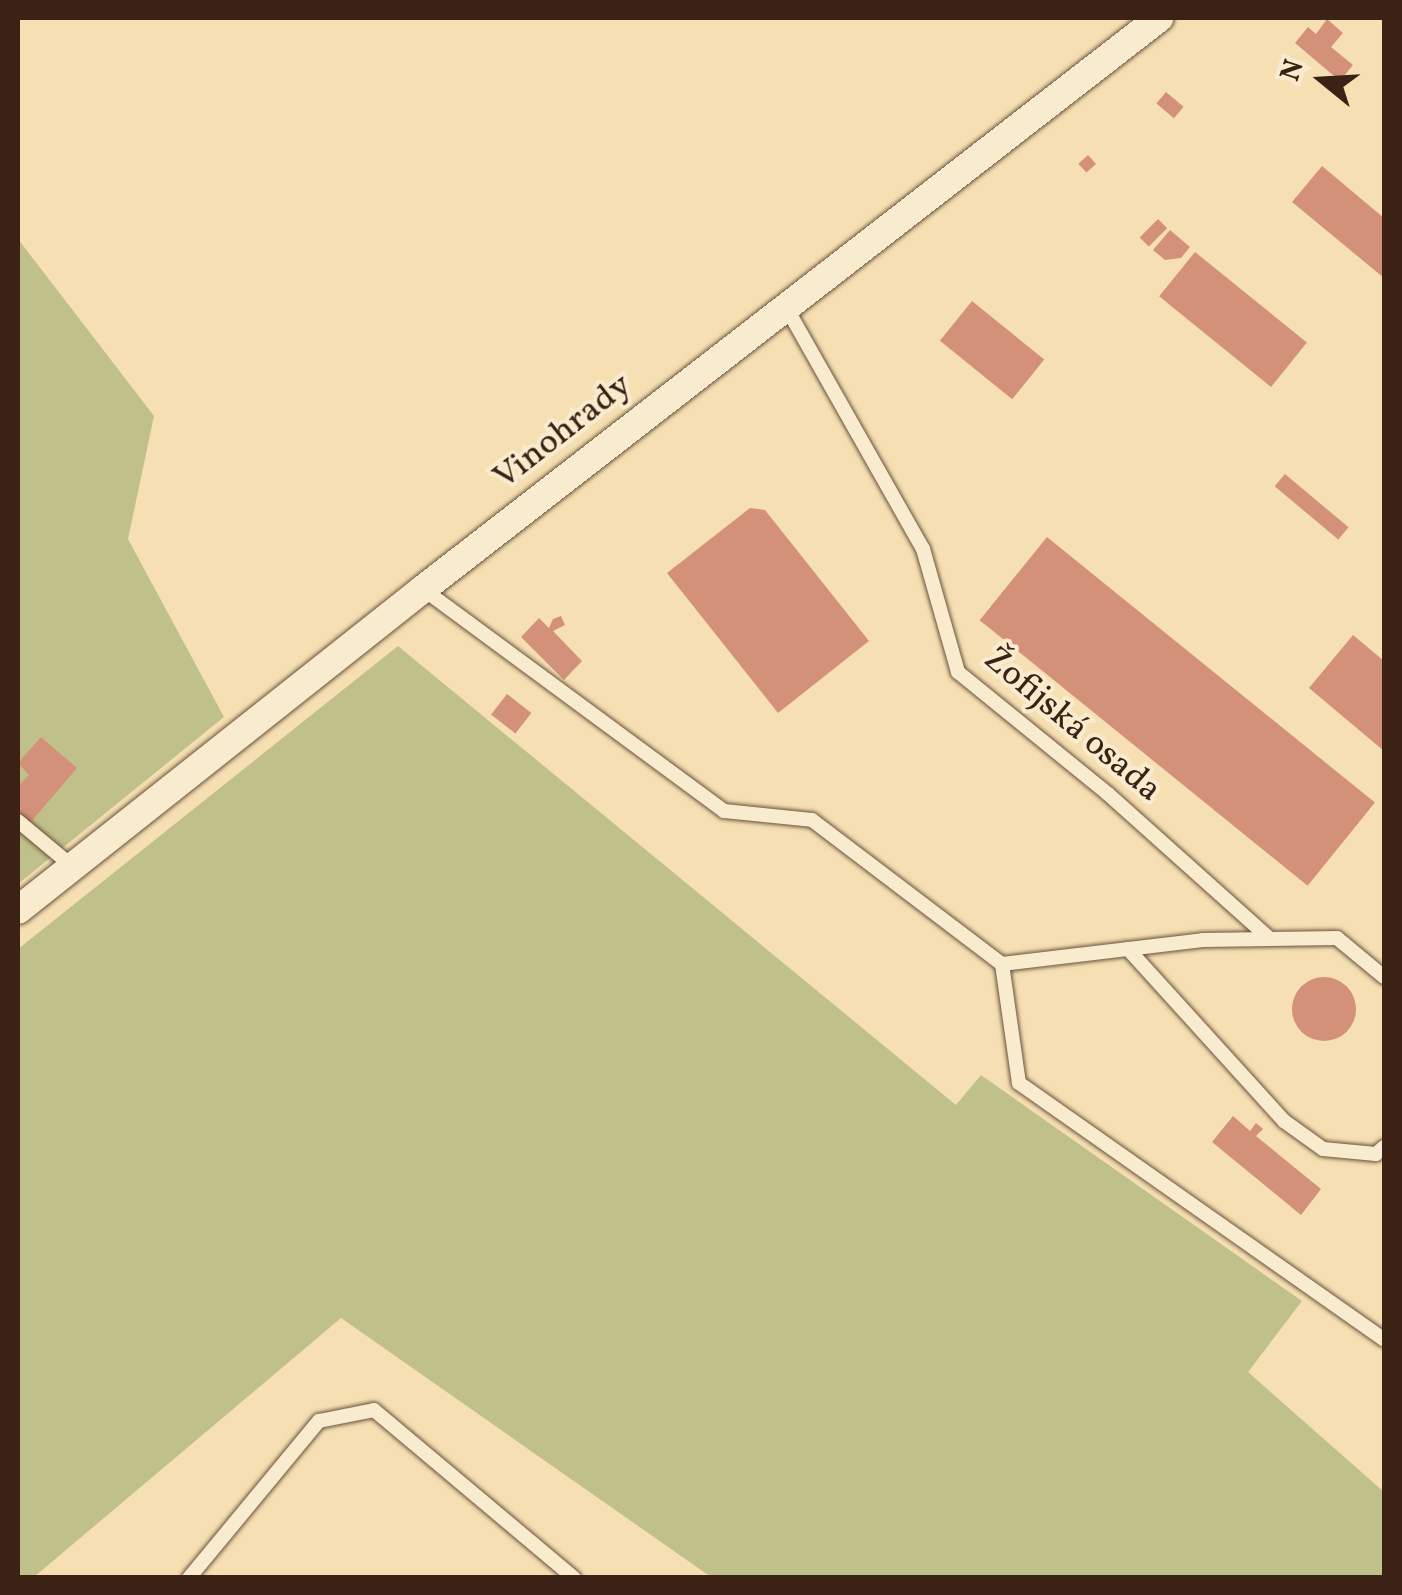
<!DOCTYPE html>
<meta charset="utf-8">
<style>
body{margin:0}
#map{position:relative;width:1402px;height:1595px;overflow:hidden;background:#f6e0b3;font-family:Vollkorn,serif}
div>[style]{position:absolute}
.green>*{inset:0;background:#c0c18a}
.building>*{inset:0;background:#d49179;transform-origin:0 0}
.round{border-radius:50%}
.roads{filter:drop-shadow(0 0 2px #6a523c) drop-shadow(0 0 2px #6a523c)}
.lane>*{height:14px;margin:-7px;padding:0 7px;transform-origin:7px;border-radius:7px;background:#f9ebce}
.street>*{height:28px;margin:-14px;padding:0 14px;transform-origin:14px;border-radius:14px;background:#f9ebce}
span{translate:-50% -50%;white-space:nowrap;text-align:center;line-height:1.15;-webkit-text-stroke:8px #f9ebce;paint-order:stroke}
.street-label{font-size:35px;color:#3c2214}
.frame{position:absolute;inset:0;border:20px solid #3c2214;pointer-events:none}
.north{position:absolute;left:1272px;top:30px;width:100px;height:100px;-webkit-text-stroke:8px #f9ebce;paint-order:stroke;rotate:288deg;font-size:28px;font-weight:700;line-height:40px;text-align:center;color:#3c2214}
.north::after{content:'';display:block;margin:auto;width:35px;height:45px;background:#3c2214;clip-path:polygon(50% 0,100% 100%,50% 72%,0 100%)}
</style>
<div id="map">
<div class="green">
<div style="clip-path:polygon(18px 239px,154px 416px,128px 539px,224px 717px,18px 884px)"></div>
<div style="clip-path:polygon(398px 646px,956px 1105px,981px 1075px,1302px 1301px,1248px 1372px,1384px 1492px,1384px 1577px,711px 1577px,341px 1318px,34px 1577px,18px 1577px,18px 949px)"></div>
</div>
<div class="building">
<div style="clip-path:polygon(1327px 19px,1343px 33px,1331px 47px,1353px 65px,1340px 81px,1295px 43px,1308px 27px,1316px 34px)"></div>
<div style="left:1166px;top:92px;width:23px;height:15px;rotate:40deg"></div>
<div style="left:1088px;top:155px;width:12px;height:13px;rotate:48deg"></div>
<div style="clip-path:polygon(1322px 166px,1384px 218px,1384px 278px,1292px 202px)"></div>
<div style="left:1158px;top:219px;width:13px;height:26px;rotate:45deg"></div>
<div style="clip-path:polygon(1170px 230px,1190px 247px,1181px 258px,1165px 260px,1153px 250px)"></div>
<div style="left:1195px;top:252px;width:144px;height:57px;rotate:39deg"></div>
<div style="left:972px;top:301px;width:93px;height:51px;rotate:39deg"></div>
<div style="left:1285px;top:474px;width:83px;height:16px;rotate:40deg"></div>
<div style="clip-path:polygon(750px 508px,765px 510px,869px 641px,778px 713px,667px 573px)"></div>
<div style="left:1047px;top:537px;width:422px;height:107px;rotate:39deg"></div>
<div style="clip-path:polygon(561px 616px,565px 625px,553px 631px,582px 661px,564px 680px,521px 637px,539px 618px,549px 628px,553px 619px)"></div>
<div style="clip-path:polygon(1353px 635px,1384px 661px,1384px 751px,1309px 688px)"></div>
<div style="left:507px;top:694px;width:31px;height:26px;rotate:38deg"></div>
<div style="clip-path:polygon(41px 737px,77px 768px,30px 823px,18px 812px,18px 786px,29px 775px,18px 763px)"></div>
<div class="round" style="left:1292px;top:977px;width:64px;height:64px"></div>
<div style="clip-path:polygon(1233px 1116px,1250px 1131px,1256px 1123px,1263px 1129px,1256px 1136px,1321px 1189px,1301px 1215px,1212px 1142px)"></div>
</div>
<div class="roads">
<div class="lane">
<div style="left:786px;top:307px;width:278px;rotate:60.5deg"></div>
<div style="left:923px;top:549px;width:128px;rotate:74.1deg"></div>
<div style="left:958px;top:672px;width:193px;rotate:39.1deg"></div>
<div style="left:1108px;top:794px;width:215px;rotate:41.8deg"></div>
<div style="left:423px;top:589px;width:374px;rotate:36.4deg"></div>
<div style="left:724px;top:811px;width:88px;rotate:5.8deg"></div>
<div style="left:812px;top:820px;width:238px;rotate:37.2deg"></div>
<div style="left:1002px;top:964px;width:120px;rotate:81.9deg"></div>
<div style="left:1019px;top:1083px;width:446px;rotate:35.1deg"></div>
<div style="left:18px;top:821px;width:72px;rotate:39.9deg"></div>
<div style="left:1128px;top:949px;width:232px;rotate:47.8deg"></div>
<div style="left:1284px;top:1121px;width:48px;rotate:35.7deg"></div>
<div style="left:1323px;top:1149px;width:53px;rotate:5.4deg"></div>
<div style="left:1376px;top:1154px;width:11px;rotate:-41deg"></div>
<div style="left:1002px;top:964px;width:202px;rotate:-6.8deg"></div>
<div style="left:1203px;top:940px;width:134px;rotate:-0.9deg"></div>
<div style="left:1337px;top:938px;width:61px;rotate:39.7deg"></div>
<div style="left:189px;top:1578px;width:204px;rotate:-50.4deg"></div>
<div style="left:319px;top:1421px;width:56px;rotate:-11.3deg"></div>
<div style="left:374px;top:1410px;width:261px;rotate:40deg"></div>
</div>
<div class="street">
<div style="left:18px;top:910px;width:517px;rotate:-38.4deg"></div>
<div style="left:423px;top:589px;width:932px;rotate:-37.8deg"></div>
</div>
</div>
<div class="street-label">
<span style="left:563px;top:432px;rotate:-38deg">Vinohrady</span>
<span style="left:1072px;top:725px;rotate:40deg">Žofijská osada</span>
</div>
<div class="frame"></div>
<div class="north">N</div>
</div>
